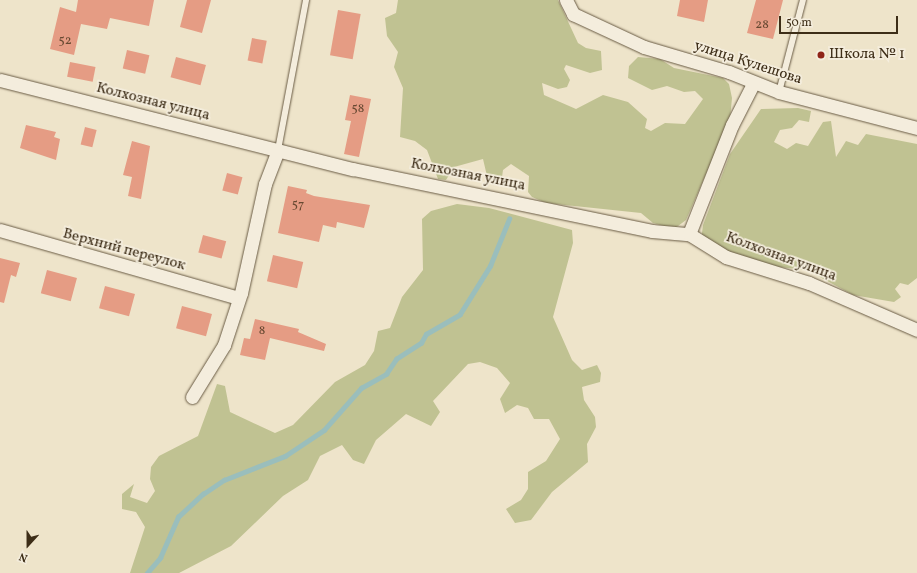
<!DOCTYPE html>
<meta charset="utf-8">
<style>
body{margin:0}
#map{position:relative;width:917px;height:573px;overflow:hidden;background:#eee4ca;font-family:Vollkorn,serif}
div>[style]{position:absolute}
.green>*{inset:0;background:#c0c292}
.stream>*{height:4.5px;margin:-2.25px;padding:0 2.25px;transform-origin:2.25px;border-radius:2.25px;background:#9abebc}
.building>*{inset:0;background:#e59c84;transform-origin:0 0}
.roads{filter:drop-shadow(0 0 1px #695b44) drop-shadow(0 0 1px #695b44)}
.service>*{height:6px;margin:-3px;padding:0 3px;transform-origin:3px;border-radius:3px;background:#f4eddd}
.minor>*{height:13px;margin:-6.5px;padding:0 6.5px;transform-origin:6.5px;border-radius:6.5px;background:#f4eddd}
.dots>*{width:11px;height:11px;translate:-50% -50%;box-sizing:border-box;border:2px solid #f4eddd;border-radius:50%}
span{translate:-50% -50%;white-space:nowrap;text-align:center;line-height:1.15;-webkit-text-stroke:3.5px #f4eddd;paint-order:stroke}
.number-label{font-size:13px;color:#674932}
.number-label span{-webkit-text-stroke-width:0}
.poi-label{font-size:15px;color:#3d2d17}
.left{translate:0 -50%;text-align:left}
.street-label{font-size:15px;color:#3d2d17}
.north{position:absolute;left:8px;top:525px;width:40px;height:40px;-webkit-text-stroke:3px #f4eddd;paint-order:stroke;rotate:201deg;font-size:11px;font-weight:700;line-height:16px;text-align:center;color:#3d2d17}
.north::after{content:'';display:block;margin:auto;width:14px;height:18px;background:#3d2d17;clip-path:polygon(50% 0,100% 100%,50% 72%,0 100%)}
.scale{position:absolute;left:779px;top:16px;width:119px;height:18px;box-sizing:border-box;border:2px solid #3d2d17;border-top:0;padding-left:5px;font-size:12px;line-height:14px;white-space:nowrap;color:#3d2d17;-webkit-text-stroke:3px #f4eddd;paint-order:stroke}
</style>
<div id="map">
<div class="green">
<div style="clip-path:polygon(398px 0,558px 0,578px 43px,586px 48px,601px 51px,602px 70px,590px 73px,566px 65px,564px 69px,570px 80px,567px 87px,558px 89px,542px 83px,544px 95px,576px 109px,603px 95px,628px 102px,647px 119px,645px 128px,651px 131px,665px 123px,685px 124px,703px 99px,695px 91px,684px 92px,667px 86px,652px 90px,628px 78px,629px 66px,638px 57px,660px 59px,674px 68px,723px 78px,729px 84px,732px 98px,730px 119px,686px 220px,674px 229px,653px 223px,641px 213px,546px 203px,532px 197px,528px 192px,529px 176px,511px 164px,503px 170px,502px 177px,494px 179px,487px 176px,483px 159px,454px 167px,446px 180px,438px 179px,427px 150px,415px 141px,400px 137px,403px 88px,394px 67px,398px 52px,387px 36px,385px 18px,396px 13px)"></div>
<div style="clip-path:polygon(798px 108px,811px 111px,809px 122px,799px 120px,792px 128px,780px 130px,774px 142px,787px 149px,796px 143px,808px 146px,823px 122px,831px 121px,836px 157px,846px 141px,858px 145px,866px 134px,917px 144px,917px 278px,908px 285px,900px 283px,895px 289px,901px 297px,894px 302px,853px 295px,807px 270px,769px 266px,727px 253px,701px 241px,703px 225px,730px 154px,761px 109px)"></div>
<div style="clip-path:polygon(457px 204px,489px 208px,572px 230px,573px 243px,553px 317px,572px 360px,582px 370px,597px 365px,601px 373px,600px 382px,582px 387px,584px 400px,595px 417px,596px 427px,587px 444px,588px 462px,552px 492px,531px 520px,515px 523px,506px 509px,521px 500px,528px 489px,528px 472px,546px 461px,560px 439px,549px 419px,534px 419px,528px 408px,517px 405px,505px 413px,500px 399px,510px 383px,497px 368px,480px 362px,468px 364px,433px 401px,440px 412px,431px 426px,406px 414px,376px 440px,364px 464px,353px 460px,342px 445px,320px 456px,308px 480px,283px 496px,231px 546px,179px 573px,130px 573px,145px 527px,136px 512px,122px 509px,122px 494px,134px 484px,130px 497px,147px 503px,155px 491px,150px 479px,151px 467px,159px 456px,198px 436px,217px 384px,225px 386px,230px 412px,275px 433px,293px 425px,335px 382px,365px 365px,374px 351px,378px 331px,390px 328px,402px 297px,423px 270px,422px 219px,431px 211px)"></div>
</div>
<div class="stream">
<div style="left:147px;top:573px;width:20px;rotate:-49deg"></div>
<div style="left:160px;top:558px;width:45px;rotate:-66.3deg"></div>
<div style="left:178px;top:517px;width:34px;rotate:-43deg"></div>
<div style="left:203px;top:494px;width:25px;rotate:-34deg"></div>
<div style="left:224px;top:480px;width:66px;rotate:-21.5deg"></div>
<div style="left:285px;top:456px;width:47px;rotate:-33.7deg"></div>
<div style="left:324px;top:430px;width:56px;rotate:-48.6deg"></div>
<div style="left:361px;top:388px;width:29px;rotate:-29deg"></div>
<div style="left:386px;top:374px;width:18px;rotate:-56deg"></div>
<div style="left:396px;top:359px;width:30px;rotate:-33deg"></div>
<div style="left:421px;top:343px;width:10px;rotate:-61deg"></div>
<div style="left:426px;top:334px;width:39px;rotate:-30deg"></div>
<div style="left:460px;top:314px;width:57px;rotate:-58deg"></div>
<div style="left:490px;top:266px;width:51px;rotate:-68deg"></div>
</div>
<div class="building">
<div style="clip-path:polygon(78px 0,154px 0,149px 26px,110px 18px,107px 29px,81px 24px,74px 55px,50px 49px,60px 7px,76px 12px)"></div>
<div style="clip-path:polygon(187px 0,211px 0,202px 33px,180px 27px)"></div>
<div style="clip-path:polygon(680px 0,708px 0,704px 22px,677px 16px)"></div>
<div style="clip-path:polygon(756px 0,783px 0,773px 39px,747px 33px)"></div>
<div style="left:338px;top:10px;width:23px;height:46px;rotate:10deg"></div>
<div style="left:252px;top:38px;width:15px;height:23px;rotate:11deg"></div>
<div style="left:127px;top:50px;width:23px;height:19px;rotate:13deg"></div>
<div style="left:176px;top:57px;width:31px;height:21px;rotate:15deg"></div>
<div style="left:70px;top:62px;width:26px;height:15px;rotate:11deg"></div>
<div style="clip-path:polygon(350px 95px,371px 99px,359px 157px,344px 154px,351px 121px,345px 120px)"></div>
<div style="clip-path:polygon(26px 125px,56px 132px,54px 137px,60px 139px,56px 160px,20px 148px)"></div>
<div style="left:85px;top:127px;width:12px;height:18px;rotate:14deg"></div>
<div style="clip-path:polygon(132px 141px,150px 146px,141px 199px,128px 196px,132px 177px,123px 175px)"></div>
<div style="left:227px;top:173px;width:16px;height:18px;rotate:15deg"></div>
<div style="clip-path:polygon(288px 186px,307px 190px,306px 193px,314px 196px,370px 205px,364px 228px,337px 222px,336px 228px,323px 225px,319px 242px,278px 233px)"></div>
<div style="left:203px;top:235px;width:24px;height:18px;rotate:15deg"></div>
<div style="left:273px;top:255px;width:31px;height:27px;rotate:13deg"></div>
<div style="clip-path:polygon(0 258px,20px 263px,16px 277px,11px 275px,4px 303px,0 302px)"></div>
<div style="left:47px;top:270px;width:31px;height:24px;rotate:15deg"></div>
<div style="left:105px;top:286px;width:31px;height:23px;rotate:15deg"></div>
<div style="left:182px;top:306px;width:31px;height:23px;rotate:15deg"></div>
<div style="clip-path:polygon(255px 319px,299px 329px,298px 332px,326px 344px,324px 351px,270px 338px,265px 360px,240px 355px,244px 338px,250px 339px)"></div>
</div>
<div class="roads">
<div class="service">
<div style="left:779px;top:92px;width:95px;rotate:-75.4deg"></div>
<div style="left:278px;top:150px;width:153px;rotate:-79.4deg"></div>
</div>
<div class="minor">
<div style="left:566px;top:0;width:16px;rotate:63deg"></div>
<div style="left:573px;top:14px;width:78px;rotate:24.9deg"></div>
<div style="left:644px;top:47px;width:89px;rotate:16.4deg"></div>
<div style="left:729px;top:72px;width:54px;rotate:21.8deg"></div>
<div style="left:779px;top:92px;width:143px;rotate:14.6deg"></div>
<div style="left:0;top:80px;width:364px;rotate:14.2deg"></div>
<div style="left:353px;top:169px;width:305px;rotate:11.7deg"></div>
<div style="left:652px;top:231px;width:37px;rotate:5deg"></div>
<div style="left:689px;top:234px;width:44px;rotate:31.9deg"></div>
<div style="left:726px;top:257px;width:87px;rotate:17.4deg"></div>
<div style="left:809px;top:283px;width:118px;rotate:23.5deg"></div>
<div style="left:0;top:230px;width:248px;rotate:15.9deg"></div>
<div style="left:689px;top:234px;width:117px;rotate:-68.5deg"></div>
<div style="left:732px;top:125px;width:46px;rotate:-62.9deg"></div>
<div style="left:192px;top:397px;width:61px;rotate:-58.4deg"></div>
<div style="left:224px;top:345px;width:55px;rotate:-71.9deg"></div>
<div style="left:241px;top:293px;width:112px;rotate:-77.6deg"></div>
<div style="left:265px;top:184px;width:36px;rotate:-69deg"></div>
</div>
</div>
<div class="dots">
<div style="left:821px;top:55px;background:#8f2418"></div>
</div>
<div class="number-label">
<span style="left:762px;top:25px">28</span>
<span style="left:65px;top:41px">52</span>
<span style="left:358px;top:109px">58</span>
<span style="left:298px;top:205px">57</span>
<span style="left:262px;top:331px">8</span>
</div>
<div class="poi-label">
<span class="left" style="left:829px;top:55px">Школа № 1</span>
</div>
<div class="street-label">
<span style="left:748px;top:63px;rotate:18deg">улица Кулешова</span>
<span style="left:153px;top:102px;rotate:14deg">Колхозная улица</span>
<span style="left:468px;top:175px;rotate:11deg">Колхозная улица</span>
<span style="left:124px;top:250px;rotate:15deg">Верхний переулок</span>
<span style="left:781px;top:257px;rotate:20deg">Колхозная улица</span>
</div>
<div class="north">N</div>
<div class="scale">50 m</div>
</div>
